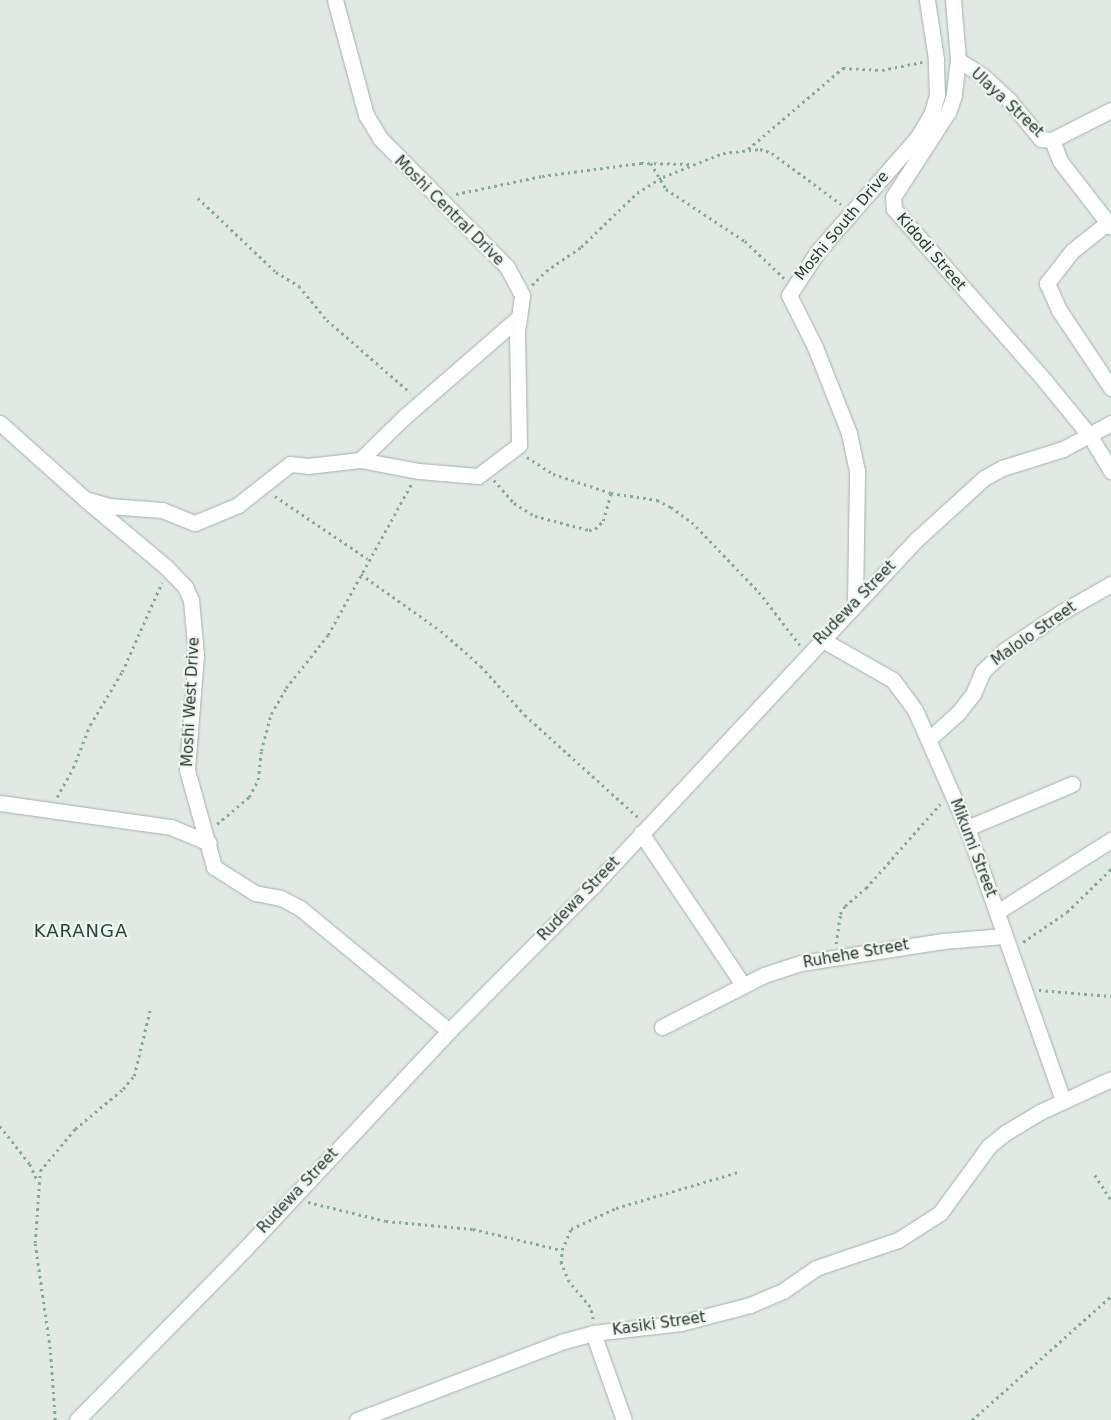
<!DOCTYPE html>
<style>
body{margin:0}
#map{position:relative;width:1111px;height:1420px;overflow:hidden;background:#e0e9e4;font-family:"DejaVu Sans",sans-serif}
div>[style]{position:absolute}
.path>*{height:2.5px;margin-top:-1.25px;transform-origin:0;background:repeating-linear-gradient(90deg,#85a997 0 2.5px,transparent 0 6.5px)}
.roads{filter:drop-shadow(0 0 1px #a4b0aa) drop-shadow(0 0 1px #a4b0aa)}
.street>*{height:15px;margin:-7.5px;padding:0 7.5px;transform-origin:7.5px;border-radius:7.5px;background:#fff}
span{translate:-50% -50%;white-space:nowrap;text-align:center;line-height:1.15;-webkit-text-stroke:4.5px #f0f6f2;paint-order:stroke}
.street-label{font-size:15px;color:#23382e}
.quarter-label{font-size:18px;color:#224737;letter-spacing:1px}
</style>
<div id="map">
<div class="path">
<div style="left:748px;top:149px;width:125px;rotate:-40.5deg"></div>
<div style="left:843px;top:68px;width:39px;rotate:3deg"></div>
<div style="left:882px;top:70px;width:41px;rotate:-11.3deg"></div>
<div style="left:651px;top:163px;width:30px;rotate:60deg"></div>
<div style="left:666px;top:189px;width:95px;rotate:33.4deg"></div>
<div style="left:745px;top:241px;width:54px;rotate:43.5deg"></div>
<div style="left:456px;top:194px;width:88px;rotate:-11.8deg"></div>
<div style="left:542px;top:176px;width:100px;rotate:-7.5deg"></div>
<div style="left:641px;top:163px;width:52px;rotate:1.1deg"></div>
<div style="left:198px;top:198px;width:108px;rotate:43.5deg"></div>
<div style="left:276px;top:272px;width:27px;rotate:31deg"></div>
<div style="left:299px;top:286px;width:44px;rotate:50.5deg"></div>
<div style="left:327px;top:320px;width:111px;rotate:41deg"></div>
<div style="left:532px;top:285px;width:20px;rotate:-45deg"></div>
<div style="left:546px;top:271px;width:42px;rotate:-34.4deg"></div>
<div style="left:581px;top:247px;width:78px;rotate:-44deg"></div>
<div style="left:637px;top:193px;width:31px;rotate:-32deg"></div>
<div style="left:663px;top:177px;width:65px;rotate:-21.8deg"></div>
<div style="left:723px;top:153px;width:37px;rotate:-6deg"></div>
<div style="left:760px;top:149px;width:13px;rotate:18deg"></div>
<div style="left:772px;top:153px;width:86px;rotate:36.5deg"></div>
<div style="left:527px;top:457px;width:31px;rotate:33deg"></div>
<div style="left:553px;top:474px;width:61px;rotate:18.1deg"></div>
<div style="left:611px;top:493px;width:47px;rotate:8.7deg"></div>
<div style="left:657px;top:500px;width:16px;rotate:27deg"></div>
<div style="left:671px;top:507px;width:26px;rotate:36deg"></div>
<div style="left:692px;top:522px;width:97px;rotate:46.3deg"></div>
<div style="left:759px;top:592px;width:67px;rotate:52.3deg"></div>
<div style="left:494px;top:480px;width:30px;rotate:49deg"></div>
<div style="left:514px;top:503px;width:25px;rotate:32deg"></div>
<div style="left:535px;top:516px;width:56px;rotate:14.5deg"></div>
<div style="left:589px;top:530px;width:6px;rotate:-9deg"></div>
<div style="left:595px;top:529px;width:11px;rotate:-45deg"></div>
<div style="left:603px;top:521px;width:29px;rotate:-74deg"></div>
<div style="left:275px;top:496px;width:112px;rotate:34.1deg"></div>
<div style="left:361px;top:574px;width:98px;rotate:35.5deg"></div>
<div style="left:441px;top:631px;width:53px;rotate:41.2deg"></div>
<div style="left:481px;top:666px;width:66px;rotate:48.1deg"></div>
<div style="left:525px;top:715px;width:152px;rotate:42.1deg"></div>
<div style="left:57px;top:797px;width:33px;rotate:-61deg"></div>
<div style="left:73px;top:768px;width:46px;rotate:-68.4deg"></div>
<div style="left:90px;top:725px;width:62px;rotate:-58.9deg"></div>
<div style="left:122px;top:672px;width:98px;rotate:-66deg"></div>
<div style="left:217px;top:824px;width:42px;rotate:-40.2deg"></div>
<div style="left:249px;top:797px;width:19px;rotate:-62deg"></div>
<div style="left:258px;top:780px;width:29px;rotate:-84deg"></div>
<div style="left:261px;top:751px;width:38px;rotate:-75deg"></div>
<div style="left:271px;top:714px;width:30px;rotate:-60deg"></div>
<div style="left:286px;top:688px;width:68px;rotate:-51.6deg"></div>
<div style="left:328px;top:635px;width:174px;rotate:-61.1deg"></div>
<div style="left:1023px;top:942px;width:53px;rotate:-34.3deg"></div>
<div style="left:1067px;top:912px;width:62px;rotate:-44.3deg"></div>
<div style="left:836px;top:944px;width:30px;rotate:-82deg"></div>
<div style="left:840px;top:914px;width:9px;rotate:-58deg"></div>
<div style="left:845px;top:906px;width:28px;rotate:-41deg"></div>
<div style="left:866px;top:888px;width:112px;rotate:-48.6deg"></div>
<div style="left:1039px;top:990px;width:72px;rotate:4.8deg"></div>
<div style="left:0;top:1126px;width:48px;rotate:51.7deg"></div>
<div style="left:30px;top:1164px;width:17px;rotate:66deg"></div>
<div style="left:1095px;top:1175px;width:30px;rotate:57deg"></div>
<div style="left:308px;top:1202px;width:80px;rotate:13.7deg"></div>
<div style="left:386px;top:1221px;width:87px;rotate:5.3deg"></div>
<div style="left:473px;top:1229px;width:91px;rotate:13.3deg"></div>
<div style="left:593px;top:1319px;width:12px;rotate:-104deg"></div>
<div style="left:590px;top:1307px;width:33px;rotate:-130deg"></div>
<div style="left:569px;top:1282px;width:21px;rotate:-113deg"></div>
<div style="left:561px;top:1263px;width:13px;rotate:-86deg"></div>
<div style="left:562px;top:1250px;width:23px;rotate:-67deg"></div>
<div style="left:571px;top:1229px;width:50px;rotate:-25deg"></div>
<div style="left:616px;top:1208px;width:127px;rotate:-16.4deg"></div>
<div style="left:55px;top:1420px;width:71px;rotate:-94deg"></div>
<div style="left:50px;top:1349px;width:107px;rotate:-98.1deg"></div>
<div style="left:35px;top:1243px;width:72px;rotate:-86deg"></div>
<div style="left:40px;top:1171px;width:55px;rotate:-50.2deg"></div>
<div style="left:75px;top:1129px;width:62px;rotate:-39.8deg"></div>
<div style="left:123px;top:1089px;width:17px;rotate:-50deg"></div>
<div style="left:134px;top:1076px;width:68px;rotate:-76.4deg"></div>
<div style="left:972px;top:1420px;width:186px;rotate:-41.7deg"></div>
</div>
<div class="roads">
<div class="street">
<div style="left:953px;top:0;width:60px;rotate:85.2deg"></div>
<div style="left:958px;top:60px;width:35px;rotate:97deg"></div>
<div style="left:954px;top:95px;width:18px;rotate:109deg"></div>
<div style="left:948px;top:112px;width:101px;rotate:122.9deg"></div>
<div style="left:893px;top:197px;width:12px;rotate:85deg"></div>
<div style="left:894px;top:209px;width:229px;rotate:48.7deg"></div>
<div style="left:1045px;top:381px;width:71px;rotate:50.7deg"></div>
<div style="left:1090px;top:436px;width:41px;rotate:59deg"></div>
<div style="left:958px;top:60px;width:28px;rotate:32deg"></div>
<div style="left:982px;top:75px;width:37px;rotate:43deg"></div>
<div style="left:1009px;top:100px;width:50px;rotate:50.6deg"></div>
<div style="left:1041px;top:139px;width:11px;rotate:5deg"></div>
<div style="left:1052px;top:140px;width:66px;rotate:-27deg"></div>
<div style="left:1052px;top:140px;width:22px;rotate:69deg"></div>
<div style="left:1060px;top:161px;width:83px;rotate:52.3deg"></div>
<div style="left:1107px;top:223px;width:45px;rotate:141.3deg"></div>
<div style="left:1072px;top:251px;width:41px;rotate:128deg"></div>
<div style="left:1047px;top:283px;width:30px;rotate:66deg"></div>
<div style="left:1059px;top:310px;width:94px;rotate:56.3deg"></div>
<div style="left:0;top:423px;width:114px;rotate:41.8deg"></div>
<div style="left:85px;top:499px;width:25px;rotate:16deg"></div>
<div style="left:109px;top:506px;width:53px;rotate:4.3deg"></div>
<div style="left:162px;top:510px;width:35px;rotate:22deg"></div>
<div style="left:195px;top:523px;width:47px;rotate:-22.7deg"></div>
<div style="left:238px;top:505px;width:66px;rotate:-38.3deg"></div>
<div style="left:290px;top:464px;width:18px;rotate:6deg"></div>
<div style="left:308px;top:466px;width:52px;rotate:-6.6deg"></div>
<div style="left:360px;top:460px;width:60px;rotate:10.6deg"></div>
<div style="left:419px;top:471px;width:59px;rotate:4.8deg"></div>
<div style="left:478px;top:476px;width:51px;rotate:-37.1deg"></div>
<div style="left:519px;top:445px;width:113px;rotate:-91deg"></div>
<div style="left:517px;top:332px;width:37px;rotate:-82deg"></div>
<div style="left:522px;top:295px;width:32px;rotate:-118deg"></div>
<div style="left:507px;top:267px;width:181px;rotate:-134.6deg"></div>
<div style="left:380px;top:138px;width:27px;rotate:-121deg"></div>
<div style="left:366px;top:115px;width:119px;rotate:-105.1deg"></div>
<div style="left:360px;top:460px;width:60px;rotate:-44.3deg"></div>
<div style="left:403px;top:418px;width:154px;rotate:-41deg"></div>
<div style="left:86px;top:500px;width:104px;rotate:39.9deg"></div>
<div style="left:166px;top:567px;width:28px;rotate:46deg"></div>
<div style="left:185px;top:587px;width:14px;rotate:65deg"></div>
<div style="left:191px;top:600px;width:55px;rotate:84.8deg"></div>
<div style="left:196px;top:655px;width:115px;rotate:94.5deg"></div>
<div style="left:187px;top:770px;width:101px;rotate:74.4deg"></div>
<div style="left:214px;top:867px;width:49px;rotate:32.4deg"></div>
<div style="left:255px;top:893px;width:26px;rotate:11deg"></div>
<div style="left:281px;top:898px;width:21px;rotate:28deg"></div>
<div style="left:300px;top:908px;width:193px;rotate:39.5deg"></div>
<div style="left:855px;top:603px;width:132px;rotate:-89.1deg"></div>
<div style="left:857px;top:471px;width:39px;rotate:-102deg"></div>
<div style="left:849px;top:433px;width:92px;rotate:-111.6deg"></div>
<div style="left:815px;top:347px;width:58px;rotate:-116.6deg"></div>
<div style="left:789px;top:295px;width:53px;rotate:-56.6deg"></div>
<div style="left:818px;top:251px;width:150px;rotate:-48.8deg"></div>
<div style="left:917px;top:138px;width:27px;rotate:-59deg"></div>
<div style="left:931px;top:115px;width:21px;rotate:-73deg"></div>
<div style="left:937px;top:95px;width:36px;rotate:-92deg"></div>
<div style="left:936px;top:59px;width:60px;rotate:-98.7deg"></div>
<div style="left:821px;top:639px;width:83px;rotate:29.7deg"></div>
<div style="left:893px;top:680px;width:37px;rotate:54deg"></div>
<div style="left:915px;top:710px;width:129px;rotate:66.2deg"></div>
<div style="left:967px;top:828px;width:289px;rotate:70.6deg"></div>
<div style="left:929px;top:739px;width:39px;rotate:-42deg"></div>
<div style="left:958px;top:713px;width:24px;rotate:-52deg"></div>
<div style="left:973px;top:694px;width:25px;rotate:-67deg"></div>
<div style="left:983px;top:671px;width:30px;rotate:-44deg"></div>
<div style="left:1005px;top:650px;width:66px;rotate:-33.9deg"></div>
<div style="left:1060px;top:613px;width:59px;rotate:-29.6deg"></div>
<div style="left:0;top:803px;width:173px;rotate:8deg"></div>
<div style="left:171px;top:827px;width:41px;rotate:22.8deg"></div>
<div style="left:967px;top:828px;width:114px;rotate:-22.7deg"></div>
<div style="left:641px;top:833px;width:183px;rotate:56.1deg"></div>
<div style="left:997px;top:912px;width:135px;rotate:-32.3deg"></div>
<div style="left:662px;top:1027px;width:114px;rotate:-27deg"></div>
<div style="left:764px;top:975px;width:39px;rotate:-18deg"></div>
<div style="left:801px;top:963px;width:144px;rotate:-8.8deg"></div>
<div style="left:943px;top:941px;width:61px;rotate:-4.7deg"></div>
<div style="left:593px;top:1333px;width:92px;rotate:70.4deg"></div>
<div style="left:77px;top:1420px;width:241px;rotate:-45.5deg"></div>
<div style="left:246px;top:1248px;width:297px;rotate:-46.9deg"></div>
<div style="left:449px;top:1031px;width:207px;rotate:-45.2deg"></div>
<div style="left:595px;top:884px;width:472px;rotate:-47deg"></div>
<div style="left:917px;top:539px;width:91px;rotate:-42.3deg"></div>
<div style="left:984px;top:478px;width:21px;rotate:-29deg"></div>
<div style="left:1002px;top:468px;width:64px;rotate:-17.3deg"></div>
<div style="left:1063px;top:449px;width:55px;rotate:-28.4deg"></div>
<div style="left:357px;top:1420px;width:222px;rotate:-20.9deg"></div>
<div style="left:564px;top:1341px;width:30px;rotate:-15deg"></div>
<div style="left:593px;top:1333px;width:89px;rotate:-6.5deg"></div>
<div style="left:681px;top:1323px;width:71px;rotate:-14.6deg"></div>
<div style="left:750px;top:1305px;width:36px;rotate:-23deg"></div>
<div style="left:783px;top:1291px;width:40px;rotate:-34.9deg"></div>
<div style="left:816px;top:1268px;width:87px;rotate:-18.9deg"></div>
<div style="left:898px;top:1240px;width:50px;rotate:-32.7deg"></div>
<div style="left:940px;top:1213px;width:83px;rotate:-53.8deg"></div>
<div style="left:989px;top:1146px;width:21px;rotate:-39deg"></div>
<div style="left:1005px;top:1133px;width:41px;rotate:-31deg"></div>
<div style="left:1040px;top:1112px;width:78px;rotate:-24.9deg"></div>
</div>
</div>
<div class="street-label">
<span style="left:1007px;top:103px;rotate:43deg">Ulaya Street</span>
<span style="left:449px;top:211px;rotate:45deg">Moshi Central Drive</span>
<span style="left:842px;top:226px;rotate:-50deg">Moshi South Drive</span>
<span style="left:931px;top:252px;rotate:49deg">Kidodi Street</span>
<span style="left:855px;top:603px;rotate:-46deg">Rudewa Street</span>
<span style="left:1034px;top:634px;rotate:-35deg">Malolo Street</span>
<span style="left:191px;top:702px;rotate:-87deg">Moshi West Drive</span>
<span style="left:973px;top:848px;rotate:69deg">Mikumi Street</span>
<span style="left:579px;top:899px;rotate:-46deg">Rudewa Street</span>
<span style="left:856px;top:954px;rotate:-10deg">Ruhehe Street</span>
<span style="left:298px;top:1191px;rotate:-47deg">Rudewa Street</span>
<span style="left:659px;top:1324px;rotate:-8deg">Kasiki Street</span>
</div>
<div class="quarter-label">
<span style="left:81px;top:931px">KARANGA</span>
</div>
</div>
